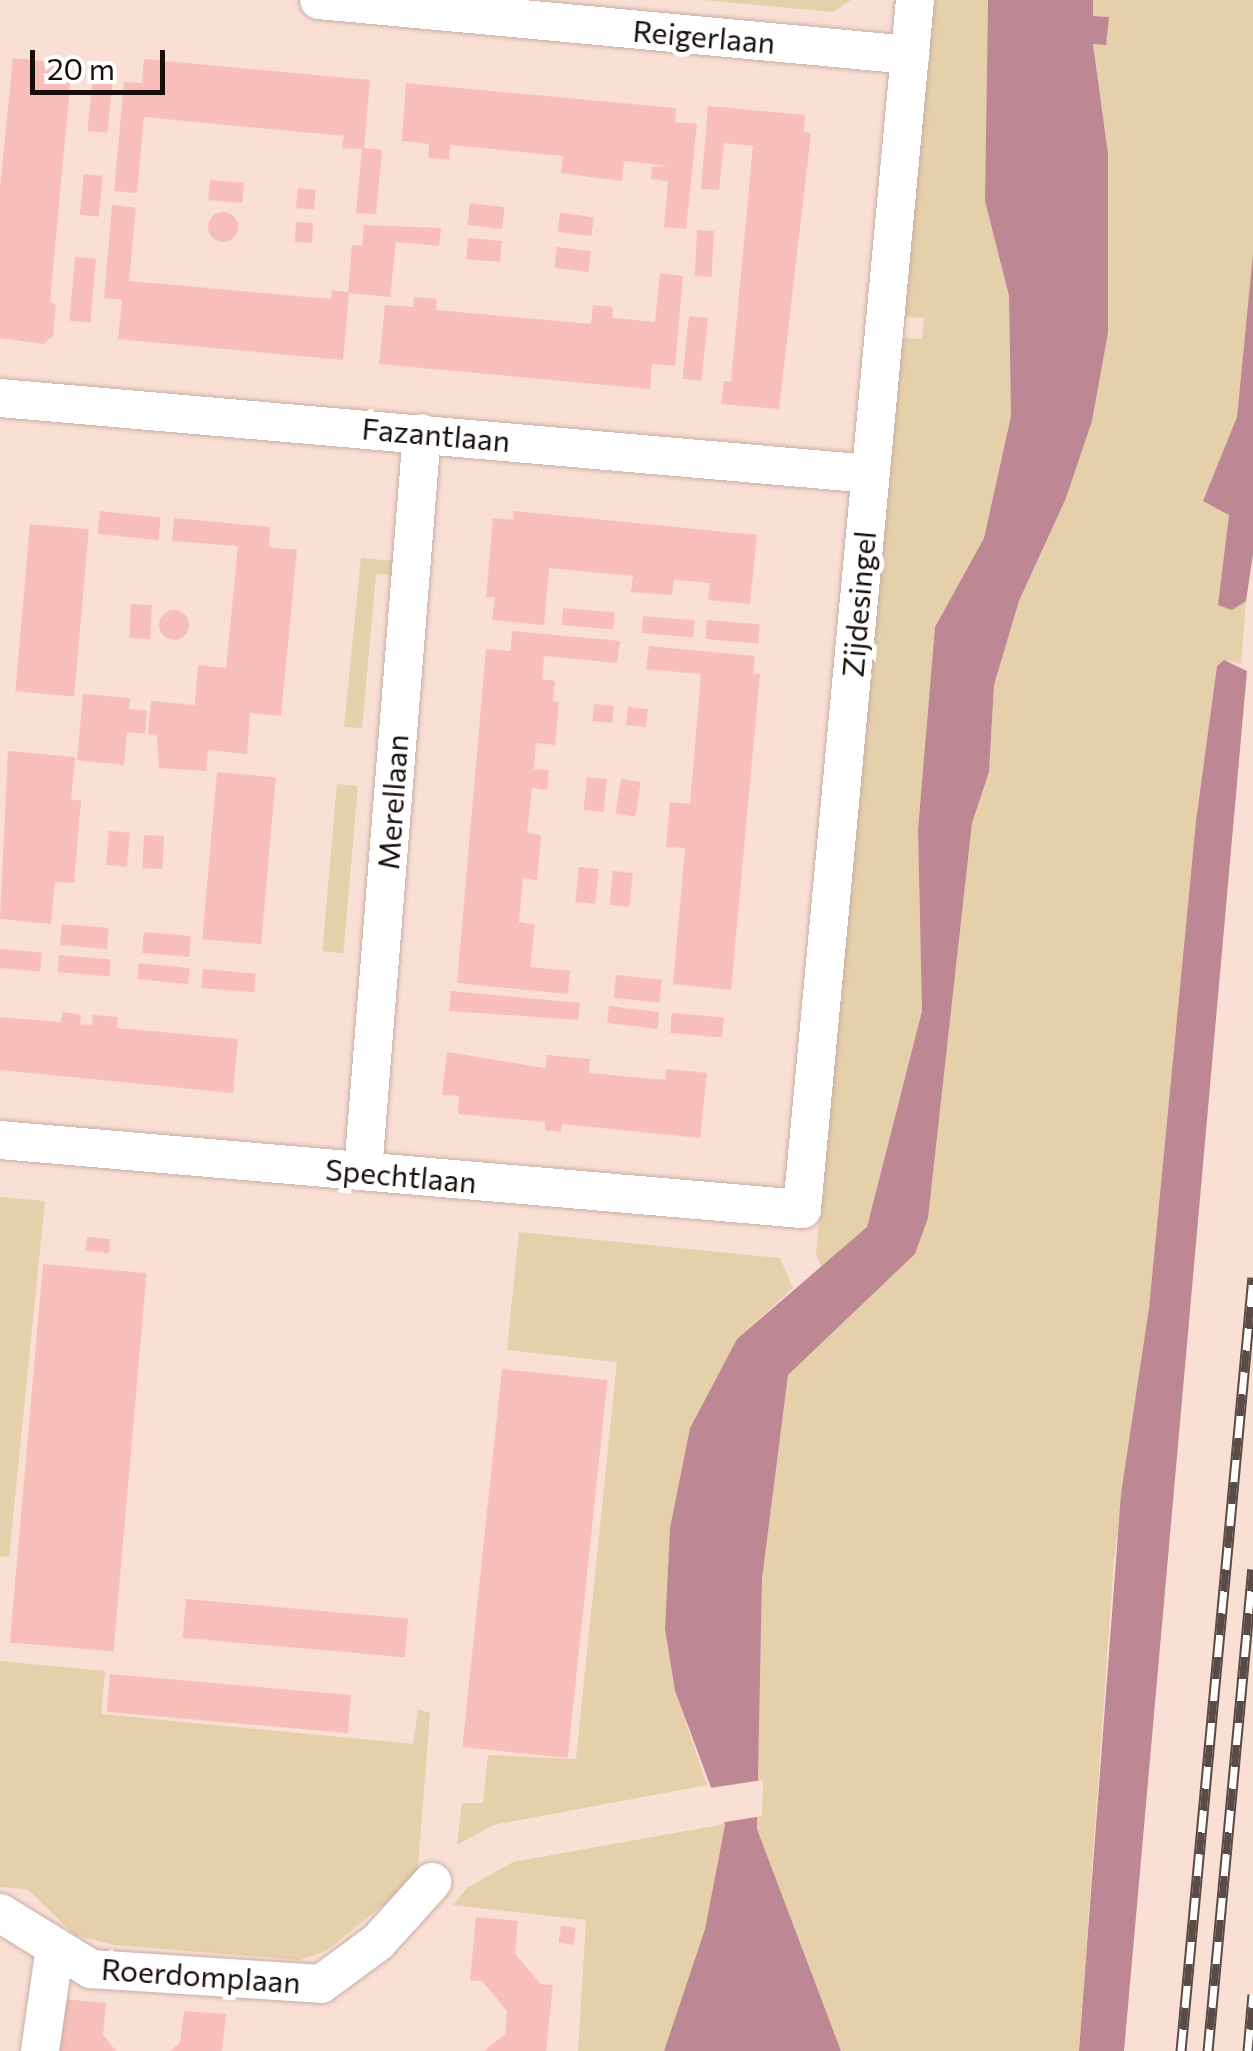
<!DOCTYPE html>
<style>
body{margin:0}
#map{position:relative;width:1253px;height:2051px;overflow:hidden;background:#fadfd5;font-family:Commissioner,sans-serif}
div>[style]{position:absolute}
.green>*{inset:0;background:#e6cfab;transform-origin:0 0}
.water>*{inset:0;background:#bd8893}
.pier>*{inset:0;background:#fadfd5}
.building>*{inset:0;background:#f8beba;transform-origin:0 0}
.round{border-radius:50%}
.roads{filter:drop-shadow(0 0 2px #c7aea4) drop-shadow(0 0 2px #c7aea4)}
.street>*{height:38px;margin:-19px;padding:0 19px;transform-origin:19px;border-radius:19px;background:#fff}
.rail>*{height:11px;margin-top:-5.5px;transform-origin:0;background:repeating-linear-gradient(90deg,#fff 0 22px,#5a4b46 0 44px);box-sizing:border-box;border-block:2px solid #5a4b46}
span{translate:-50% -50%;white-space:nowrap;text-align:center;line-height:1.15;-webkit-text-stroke:10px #fff;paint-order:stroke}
.street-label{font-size:30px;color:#180f0c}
.scale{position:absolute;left:30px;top:50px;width:135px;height:45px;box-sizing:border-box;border:5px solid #180f0c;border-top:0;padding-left:12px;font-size:30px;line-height:35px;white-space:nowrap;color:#180f0c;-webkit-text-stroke:8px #fff;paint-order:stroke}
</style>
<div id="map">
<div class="green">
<div style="clip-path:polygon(703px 0,851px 0,833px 12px)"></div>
<div style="clip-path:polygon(932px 0,988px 0,985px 201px,1009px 296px,1011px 416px,984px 538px,935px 627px,918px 830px,922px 1011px,867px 1227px,821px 1267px,816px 1254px,901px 338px,922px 339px,924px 318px,902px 317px)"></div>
<div style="clip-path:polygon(1093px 0,1253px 0,1253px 253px,1237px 417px,1213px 479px,1229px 515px,1219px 604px,1232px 609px,1246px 601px,1241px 664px,1224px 660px,1217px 666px,1196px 821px,1149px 1308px,1114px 1560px,1079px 2051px,841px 2051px,757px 1829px,762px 1579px,788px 1375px,915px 1254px,928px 1218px,972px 823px,989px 772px,994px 685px,1019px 601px,1066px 498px,1092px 421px,1108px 333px,1108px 154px,1093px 43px,1108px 17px,1093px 16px)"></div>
<div style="clip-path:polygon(361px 558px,395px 561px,393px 576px,376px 574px,362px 728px,344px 727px)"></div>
<div style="left:337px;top:784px;width:21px;height:168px;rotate:5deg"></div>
<div style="clip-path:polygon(0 1197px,45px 1201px,9px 1557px,0 1556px)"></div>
<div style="clip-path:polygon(519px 1232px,780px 1258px,793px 1288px,737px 1339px,690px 1428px,670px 1528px,665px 1629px,675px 1691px,707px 1785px,493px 1825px,457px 1845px,462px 1803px,483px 1803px,488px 1755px,576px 1759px,617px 1362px,507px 1350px)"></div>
<div style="clip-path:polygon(0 1661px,105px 1671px,101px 1714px,413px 1744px,418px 1709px,430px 1713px,417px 1878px,326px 1951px,299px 1960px,114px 1945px,75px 1935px,27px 1889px,0 1887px)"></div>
<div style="clip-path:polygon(725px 1824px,705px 1929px,664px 2051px,578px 2051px,586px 1920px,453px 1905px,467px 1888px,513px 1862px)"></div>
</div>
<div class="water">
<div style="clip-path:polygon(988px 0,1093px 0,1093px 16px,1109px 17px,1106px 45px,1093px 44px,1108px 154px,1108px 333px,1092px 421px,1066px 498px,1019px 601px,994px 685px,989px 772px,972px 823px,928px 1218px,915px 1254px,788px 1375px,762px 1579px,757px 1829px,841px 2051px,664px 2051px,705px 1929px,725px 1825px,675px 1691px,665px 1629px,670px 1528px,690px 1428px,737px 1339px,867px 1227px,922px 1011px,918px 830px,935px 627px,984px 538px,1011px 416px,1009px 296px,985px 201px)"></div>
<div style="clip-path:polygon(1253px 253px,1253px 554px,1246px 601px,1232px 610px,1218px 605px,1229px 515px,1203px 501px,1237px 417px)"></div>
<div style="clip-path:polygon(1224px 660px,1247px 671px,1124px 2051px,1079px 2051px,1121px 1494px,1149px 1308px,1196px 821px,1217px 666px)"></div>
</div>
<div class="pier">
<div style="clip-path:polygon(763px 1780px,762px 1816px,719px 1823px,703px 1789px)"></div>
</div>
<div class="building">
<div style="clip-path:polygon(13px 58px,72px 64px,50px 302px,56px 305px,53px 336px,44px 344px,0 338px,0 188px)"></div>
<div style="clip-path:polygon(144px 59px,370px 80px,364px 148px,382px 150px,376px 214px,356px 213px,362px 149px,342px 148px,344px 136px,144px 117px,137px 193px,114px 191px,124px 82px,142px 83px)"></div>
<div style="left:94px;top:68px;width:20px;height:63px;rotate:6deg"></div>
<div style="clip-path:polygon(406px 83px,676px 108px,675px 122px,697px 124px,686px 229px,664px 227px,668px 181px,651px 179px,652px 167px,669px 166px,624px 161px,622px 181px,561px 173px,563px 156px,450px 145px,449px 160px,428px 158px,429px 144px,402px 141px)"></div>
<div style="clip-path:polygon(708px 106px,805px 115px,804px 132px,811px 133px,779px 409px,721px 404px,724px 381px,731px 381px,753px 146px,724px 143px,719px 190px,701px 189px)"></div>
<div style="left:84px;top:174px;width:19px;height:41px;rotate:6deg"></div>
<div style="left:210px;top:180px;width:34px;height:20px;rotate:5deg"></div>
<div style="left:298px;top:188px;width:18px;height:20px;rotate:6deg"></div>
<div style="left:470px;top:203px;width:35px;height:22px;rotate:7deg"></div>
<div style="clip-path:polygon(112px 205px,136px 208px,129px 281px,331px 299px,332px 290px,348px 292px,352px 245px,362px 246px,364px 225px,441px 228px,439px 246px,396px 242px,390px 297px,349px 293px,343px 360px,118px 339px,122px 300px,104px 298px)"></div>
<div class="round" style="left:208px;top:212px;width:30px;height:30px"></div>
<div style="left:560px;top:213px;width:34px;height:19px;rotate:7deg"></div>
<div style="left:296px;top:222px;width:17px;height:20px;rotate:3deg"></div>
<div style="left:697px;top:230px;width:17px;height:46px;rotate:3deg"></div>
<div style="left:468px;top:238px;width:34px;height:21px;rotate:5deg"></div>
<div style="left:557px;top:247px;width:34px;height:21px;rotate:7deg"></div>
<div style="left:75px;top:257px;width:21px;height:64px;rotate:5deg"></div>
<div style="clip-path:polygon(660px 273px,683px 276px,675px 366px,652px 364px,650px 389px,379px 364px,385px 305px,413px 307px,414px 297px,437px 299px,436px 310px,591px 324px,593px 305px,613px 307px,612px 318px,655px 322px)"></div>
<div style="left:689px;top:316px;width:19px;height:63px;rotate:6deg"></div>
<div style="left:100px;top:511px;width:61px;height:23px;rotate:6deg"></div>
<div style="clip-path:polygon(514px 511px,757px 535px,750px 604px,708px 600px,710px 583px,674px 580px,672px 595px,631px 592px,633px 576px,549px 568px,544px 625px,492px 620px,495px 597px,486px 597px,493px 518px,513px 520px)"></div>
<div style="clip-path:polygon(174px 518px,270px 527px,269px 547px,297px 550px,281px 716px,250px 713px,247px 754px,208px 750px,206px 771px,159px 768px,157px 735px,148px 734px,151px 701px,195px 705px,198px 665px,226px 668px,238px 546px,172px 541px)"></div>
<div style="left:30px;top:524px;width:59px;height:168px;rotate:5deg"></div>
<div style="left:131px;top:604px;width:21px;height:34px;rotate:3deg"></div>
<div style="left:563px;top:608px;width:52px;height:17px;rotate:5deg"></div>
<div class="round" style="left:159px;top:610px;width:30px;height:30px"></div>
<div style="left:643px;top:616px;width:52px;height:17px;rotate:5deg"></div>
<div style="left:707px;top:620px;width:53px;height:19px;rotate:5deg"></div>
<div style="clip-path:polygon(512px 631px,620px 641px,617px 663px,544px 656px,542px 679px,555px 681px,553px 701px,559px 702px,555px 745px,536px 743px,534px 769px,549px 770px,547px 790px,532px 788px,527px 833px,541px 835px,537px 880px,523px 878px,519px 922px,535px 925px,530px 967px,570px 971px,568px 994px,457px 983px,486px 649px,511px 651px)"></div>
<div style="clip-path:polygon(649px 646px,755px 656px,753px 674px,760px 674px,731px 990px,673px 984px,685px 848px,666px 847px,670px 802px,690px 804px,701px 674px,646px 669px)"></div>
<div style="clip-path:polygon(83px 694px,130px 698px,129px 709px,147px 711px,145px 734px,127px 732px,124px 765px,77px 760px)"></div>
<div style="left:594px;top:704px;width:20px;height:17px;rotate:6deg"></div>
<div style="left:628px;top:707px;width:20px;height:18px;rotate:6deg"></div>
<div style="clip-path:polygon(8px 751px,75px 757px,71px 799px,81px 801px,74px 883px,55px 882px,51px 924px,0 919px)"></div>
<div style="left:217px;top:772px;width:59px;height:168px;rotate:5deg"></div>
<div style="left:587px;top:777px;width:20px;height:33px;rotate:6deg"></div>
<div style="left:621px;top:779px;width:20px;height:35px;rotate:9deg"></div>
<div style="left:109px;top:831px;width:21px;height:34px;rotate:5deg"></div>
<div style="left:144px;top:835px;width:20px;height:33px;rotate:3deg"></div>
<div style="left:579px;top:867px;width:20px;height:35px;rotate:6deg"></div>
<div style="left:613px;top:871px;width:20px;height:34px;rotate:6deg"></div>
<div style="left:62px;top:924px;width:47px;height:21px;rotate:5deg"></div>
<div style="left:144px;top:932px;width:47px;height:21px;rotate:5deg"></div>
<div style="left:0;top:949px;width:42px;height:19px;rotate:5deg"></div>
<div style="left:59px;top:955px;width:52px;height:17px;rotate:5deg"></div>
<div style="left:139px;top:963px;width:51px;height:16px;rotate:6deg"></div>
<div style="left:203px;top:969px;width:53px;height:19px;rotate:5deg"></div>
<div style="left:616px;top:975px;width:46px;height:23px;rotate:6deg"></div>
<div style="clip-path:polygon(451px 991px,580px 1003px,578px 1020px,449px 1011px)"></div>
<div style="left:609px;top:1006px;width:51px;height:17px;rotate:7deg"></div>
<div style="clip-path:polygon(63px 1012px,81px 1015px,80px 1024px,92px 1025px,93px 1015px,118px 1017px,117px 1028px,238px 1039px,233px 1093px,0 1070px,0 1017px,61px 1022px)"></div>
<div style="left:672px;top:1013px;width:52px;height:20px;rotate:5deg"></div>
<div style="clip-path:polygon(447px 1052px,545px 1068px,547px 1055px,590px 1059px,589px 1073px,665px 1080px,666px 1069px,707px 1073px,700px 1138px,562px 1124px,561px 1132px,545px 1130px,545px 1122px,458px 1114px,459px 1096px,442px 1095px)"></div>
<div style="left:87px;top:1237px;width:23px;height:14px;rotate:5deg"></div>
<div style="left:43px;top:1264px;width:104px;height:380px;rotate:5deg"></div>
<div style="left:502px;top:1369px;width:106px;height:380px;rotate:6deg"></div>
<div style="left:186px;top:1599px;width:223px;height:39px;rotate:5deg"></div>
<div style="left:110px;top:1674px;width:242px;height:38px;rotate:5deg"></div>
<div style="clip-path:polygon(476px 1917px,518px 1921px,515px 1954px,541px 1984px,553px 1985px,546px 2051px,484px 2051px,505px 2034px,507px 2011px,482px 1981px,470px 1980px)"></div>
<div style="left:561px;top:1926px;width:15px;height:17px;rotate:8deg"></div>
<div style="clip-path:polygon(63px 1999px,106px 2003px,103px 2035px,116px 2051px,58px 2051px)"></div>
<div style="clip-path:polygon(184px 2011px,226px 2014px,222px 2051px,170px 2051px,180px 2043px)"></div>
</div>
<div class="roads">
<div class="street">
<div style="left:319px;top:0;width:594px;rotate:5.32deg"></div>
<div style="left:0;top:398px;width:874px;rotate:4.99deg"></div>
<div style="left:0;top:1140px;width:805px;rotate:4.92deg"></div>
<div style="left:802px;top:1209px;width:1214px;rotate:-84.66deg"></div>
<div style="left:363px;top:1171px;width:740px;rotate:-85.43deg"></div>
<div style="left:0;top:1913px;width:107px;rotate:31.6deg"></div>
<div style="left:91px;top:1969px;width:230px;rotate:3.7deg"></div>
<div style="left:321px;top:1984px;width:71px;rotate:-36.4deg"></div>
<div style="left:378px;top:1942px;width:81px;rotate:-48deg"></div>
<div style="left:40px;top:2051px;width:105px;rotate:-81.8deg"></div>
</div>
</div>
<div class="rail">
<div style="left:1181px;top:2051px;width:777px;rotate:-84.69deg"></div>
<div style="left:1208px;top:2051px;width:484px;rotate:-84.7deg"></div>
<div style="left:1248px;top:2051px;width:57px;rotate:-85deg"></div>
</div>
<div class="street-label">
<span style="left:704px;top:36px;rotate:5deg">Reigerlaan</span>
<span style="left:436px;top:434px;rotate:5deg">Fazantlaan</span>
<span style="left:858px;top:604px;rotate:-85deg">Zijdesingel</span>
<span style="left:392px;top:802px;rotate:-86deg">Merellaan</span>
<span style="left:401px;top:1175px;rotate:5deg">Spechtlaan</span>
<span style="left:201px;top:1975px;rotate:4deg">Roerdomplaan</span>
</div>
<div class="scale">20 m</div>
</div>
